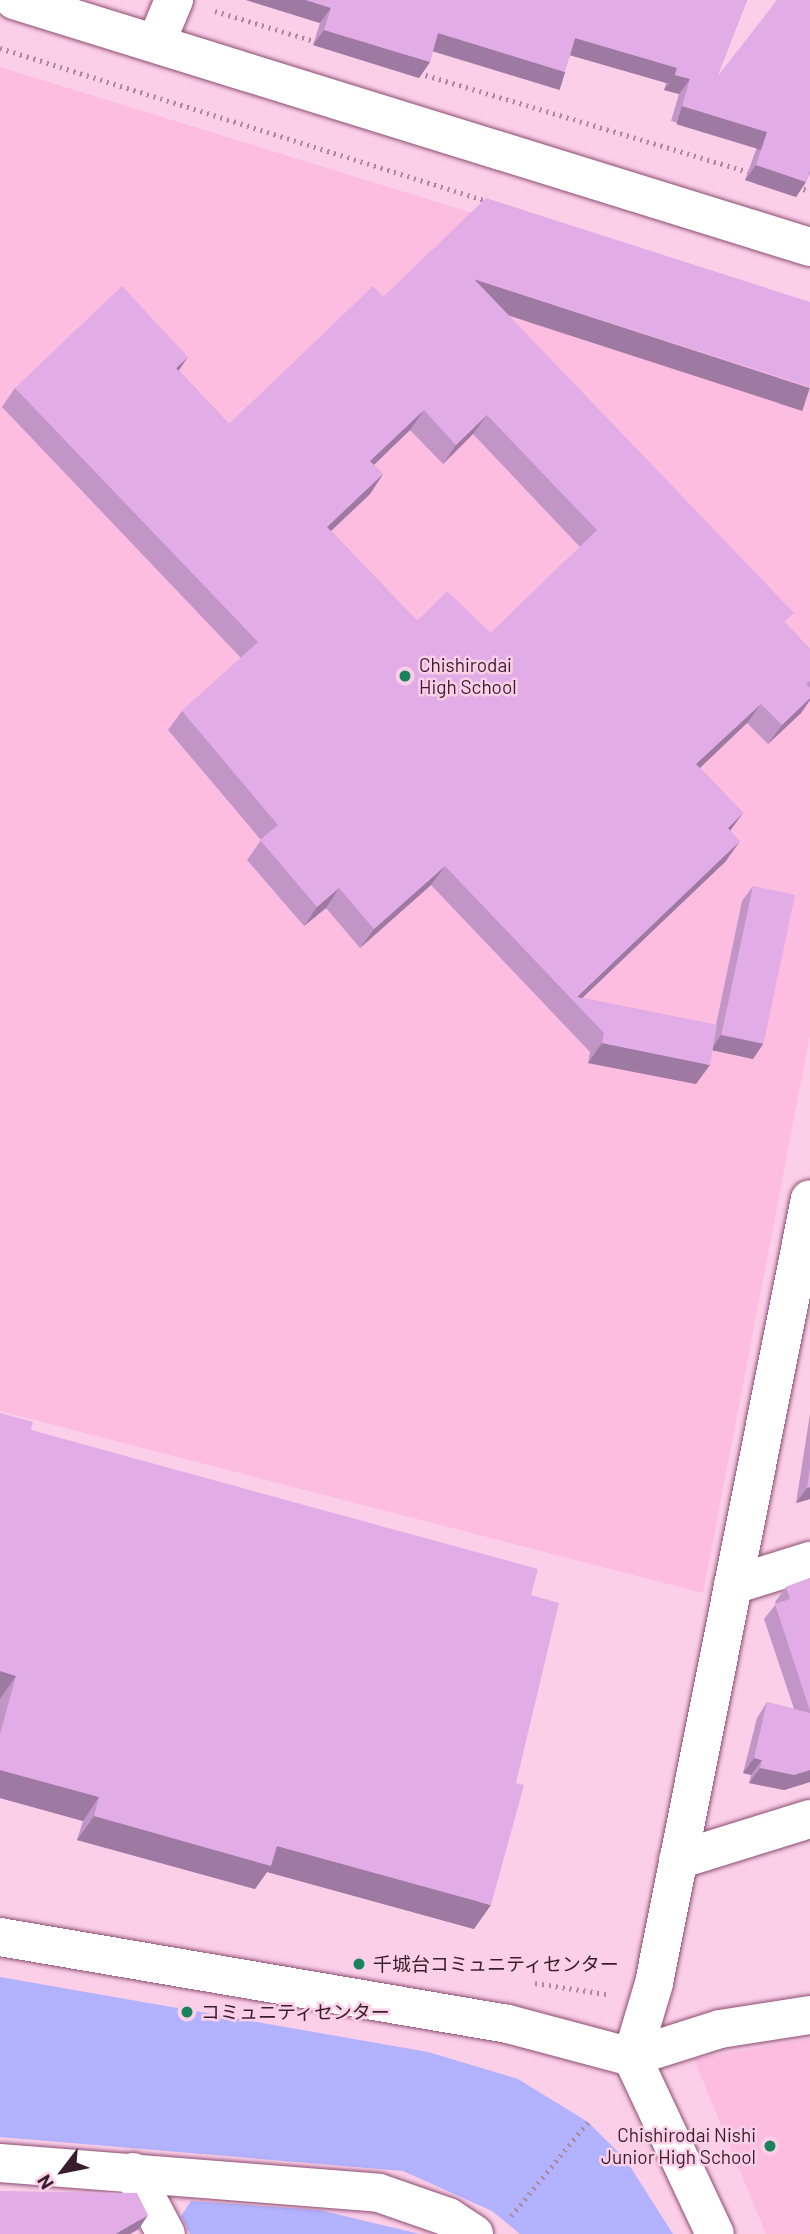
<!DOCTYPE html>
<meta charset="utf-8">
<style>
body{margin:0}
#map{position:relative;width:810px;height:2234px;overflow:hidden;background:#fccfe8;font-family:Barlow,"Noto Sans JP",sans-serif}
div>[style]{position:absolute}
.built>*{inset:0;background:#fdbde1}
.green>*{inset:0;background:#b2b2fe}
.path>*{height:4.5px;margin-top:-2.25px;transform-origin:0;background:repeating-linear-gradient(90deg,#ad879d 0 2px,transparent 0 7px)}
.roads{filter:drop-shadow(0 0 2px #8c4d73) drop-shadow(0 0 2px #8c4d73)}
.minor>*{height:38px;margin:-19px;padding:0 19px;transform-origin:19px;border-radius:19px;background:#fff}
.tertiary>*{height:38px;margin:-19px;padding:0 19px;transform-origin:19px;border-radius:19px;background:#fff}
.wall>*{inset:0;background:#c295c7}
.shaded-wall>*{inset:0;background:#9e79a2;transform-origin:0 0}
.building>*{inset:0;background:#e2ade7;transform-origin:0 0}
.dots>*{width:19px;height:19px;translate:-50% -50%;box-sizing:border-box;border:4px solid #fccfe8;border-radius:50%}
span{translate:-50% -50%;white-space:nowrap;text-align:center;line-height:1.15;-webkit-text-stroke:5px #fccfe8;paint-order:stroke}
.poi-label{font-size:19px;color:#381d2d}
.left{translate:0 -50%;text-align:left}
.right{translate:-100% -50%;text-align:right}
.north{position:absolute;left:28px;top:2136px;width:70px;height:70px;-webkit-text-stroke:5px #fccfe8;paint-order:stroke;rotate:238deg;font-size:19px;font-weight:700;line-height:28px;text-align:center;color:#381d2d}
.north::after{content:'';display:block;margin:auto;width:24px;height:32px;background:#381d2d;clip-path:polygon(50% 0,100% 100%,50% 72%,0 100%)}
</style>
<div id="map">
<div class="built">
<div style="clip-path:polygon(0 67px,810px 317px,810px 1035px,703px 1593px,0 1411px)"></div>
<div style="clip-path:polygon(810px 2039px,810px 2234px,766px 2234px,694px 2059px)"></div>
</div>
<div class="green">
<div style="clip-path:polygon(0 1977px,428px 2052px,518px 2079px,588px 2122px,626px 2160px,673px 2234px,520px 2234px,492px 2211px,403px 2171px,0 2137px)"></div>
<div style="clip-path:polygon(191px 2201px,319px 2210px,420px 2234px,190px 2234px,181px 2216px)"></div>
</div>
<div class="path">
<div style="left:215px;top:11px;width:110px;rotate:16.9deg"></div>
<div style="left:0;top:48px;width:510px;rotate:17.44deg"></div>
<div style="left:419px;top:73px;width:348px;rotate:16.7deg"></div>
<div style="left:797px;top:187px;width:14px;rotate:17deg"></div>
<div style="left:535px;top:1983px;width:72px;rotate:8.8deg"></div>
<div style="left:511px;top:2216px;width:122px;rotate:-50.7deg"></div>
</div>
<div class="roads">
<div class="minor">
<div style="left:156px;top:43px;width:47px;rotate:-67.3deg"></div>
<div style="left:733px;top:1585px;width:81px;rotate:-17.3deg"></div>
<div style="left:678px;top:1860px;width:138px;rotate:-17.3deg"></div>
<div style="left:632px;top:2057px;width:77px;rotate:-73.4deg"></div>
<div style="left:654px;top:1983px;width:799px;rotate:-78.75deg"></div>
<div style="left:632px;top:2057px;width:92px;rotate:-17.7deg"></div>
<div style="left:720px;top:2029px;width:91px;rotate:-8.8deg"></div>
<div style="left:0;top:2163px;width:380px;rotate:4.5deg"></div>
<div style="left:379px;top:2193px;width:73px;rotate:19.2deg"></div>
<div style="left:448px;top:2217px;width:31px;rotate:33deg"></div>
<div style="left:133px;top:2172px;width:70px;rotate:62deg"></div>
</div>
<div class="tertiary">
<div style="left:14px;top:0;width:833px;rotate:17.24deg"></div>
<div style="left:0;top:1937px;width:515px;rotate:9.72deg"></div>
<div style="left:508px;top:2024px;width:128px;rotate:14.9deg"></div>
<div style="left:632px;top:2057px;width:195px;rotate:64.9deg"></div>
</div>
</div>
<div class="wall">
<div style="clip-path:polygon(246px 0,747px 0,717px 77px,810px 0,810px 173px,806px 182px,796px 197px,745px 180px,757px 147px,671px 121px,679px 94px,664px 90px,666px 83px,570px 55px,555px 88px,433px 50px,430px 62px,419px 78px,313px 45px,320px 23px)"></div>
<div style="clip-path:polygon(evenodd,383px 297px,507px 314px,786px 624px,810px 649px,810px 700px,801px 713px,768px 744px,747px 723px,700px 768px,743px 813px,730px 831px,726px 861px,582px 998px,716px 1025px,742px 901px,753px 886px,763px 1044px,753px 1059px,712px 1050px,696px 1084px,588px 1063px,590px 1052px,431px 885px,360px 948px,326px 908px,304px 926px,247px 860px,261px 840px,168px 730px,182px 711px,241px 658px,2px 407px,15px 388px,179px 371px,229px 424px,383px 297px,410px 430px,443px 464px,473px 434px,580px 547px,491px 633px,417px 621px,331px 531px,370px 494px,383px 474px,374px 465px,410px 430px)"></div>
<div style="clip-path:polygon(0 1413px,31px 1430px,531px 1595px,474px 1929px,267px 1872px,255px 1889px,77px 1840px,83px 1821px,0 1798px)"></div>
<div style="clip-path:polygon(810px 1414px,810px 1499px,796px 1503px)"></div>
<div style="clip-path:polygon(810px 1578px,810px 1782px,784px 1790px,749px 1783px,751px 1775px,743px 1773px,757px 1718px,767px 1702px,794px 1709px,764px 1619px,776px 1604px,775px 1602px,786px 1587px)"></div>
</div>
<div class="shaded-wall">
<div style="clip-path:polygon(246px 0,306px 0,331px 8px,320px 23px)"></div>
<div style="clip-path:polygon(324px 30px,430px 62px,419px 78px,313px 45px)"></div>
<div style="left:438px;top:33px;width:133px;height:19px;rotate:17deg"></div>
<div style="left:575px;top:38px;width:106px;height:18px;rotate:16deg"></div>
<div style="clip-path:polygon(675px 75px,690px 79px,679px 94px,664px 90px)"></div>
<div style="left:682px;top:106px;width:89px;height:19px;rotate:17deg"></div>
<div style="clip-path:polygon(756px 165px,806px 182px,796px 197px,745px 180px)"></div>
<div style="left:474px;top:279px;width:353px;height:24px;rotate:18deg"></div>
<div style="clip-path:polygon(188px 357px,175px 376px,176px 368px)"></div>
<div style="clip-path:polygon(424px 410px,410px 430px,357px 481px,370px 461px)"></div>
<div style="clip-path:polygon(487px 415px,473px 434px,443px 464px,456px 445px)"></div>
<div style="clip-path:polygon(383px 474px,370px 494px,314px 547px,327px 527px)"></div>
<div style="clip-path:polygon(810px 698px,810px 700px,801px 713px,768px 744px,782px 725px)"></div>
<div style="clip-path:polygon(761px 704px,747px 723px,683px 784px,696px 764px)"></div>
<div style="clip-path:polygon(743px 813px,729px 832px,728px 828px)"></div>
<div style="clip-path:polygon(740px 841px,726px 861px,576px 1004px,577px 997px)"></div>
<div style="clip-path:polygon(445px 866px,431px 885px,360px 948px,374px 929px)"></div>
<div style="clip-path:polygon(339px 888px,326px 908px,304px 926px,317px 907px)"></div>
<div style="clip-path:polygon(721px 1035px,763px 1044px,753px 1059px,711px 1050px)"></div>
<div style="clip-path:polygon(602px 1043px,710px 1065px,696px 1084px,588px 1063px)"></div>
<div style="clip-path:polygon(810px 1487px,810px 1499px,796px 1503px,807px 1488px)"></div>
<div style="clip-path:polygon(0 1671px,16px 1676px,0 1699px)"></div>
<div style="clip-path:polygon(754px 1758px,762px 1760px,751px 1775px,743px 1773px)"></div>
<div style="clip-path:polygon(760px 1768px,810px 1770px,810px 1782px,784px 1790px,749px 1783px)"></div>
<div style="clip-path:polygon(0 1770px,99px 1797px,83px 1821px,0 1798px)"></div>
<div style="clip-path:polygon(94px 1816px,277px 1846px,491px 1905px,474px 1929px,267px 1872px,255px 1889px,77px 1840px)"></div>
<div style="clip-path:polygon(148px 2215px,139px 2229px,130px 2234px,115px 2234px)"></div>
</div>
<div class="building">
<div style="clip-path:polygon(306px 0,747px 0,717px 77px,777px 0,810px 0,810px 170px,806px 182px,756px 165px,767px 132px,682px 106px,690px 79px,675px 75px,677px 68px,575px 38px,565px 72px,438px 33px,430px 62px,324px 30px,331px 8px)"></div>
<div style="clip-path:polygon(evenodd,486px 198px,810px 302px,810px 387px,474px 279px,794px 613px,784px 622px,810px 649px,810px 681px,806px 684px,810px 688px,810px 698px,782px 725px,761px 704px,696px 764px,743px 813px,728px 828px,740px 841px,577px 997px,717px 1025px,710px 1065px,602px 1043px,604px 1033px,445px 866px,374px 929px,339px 888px,317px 907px,260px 840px,278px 825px,182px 711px,258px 642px,15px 388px,122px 286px,188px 357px,176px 368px,229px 424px,373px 286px,383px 297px,486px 198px,424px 410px,456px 445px,487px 415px,597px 530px,491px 633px,447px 591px,417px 621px,327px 527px,383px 474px,370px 461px,424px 410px)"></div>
<div style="left:753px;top:886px;width:43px;height:152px;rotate:12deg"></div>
<div style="clip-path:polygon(0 1413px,33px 1422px,31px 1430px,538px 1569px,531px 1595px,559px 1603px,516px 1783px,524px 1785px,491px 1905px,277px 1846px,271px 1866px,94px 1816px,99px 1797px,0 1770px,0 1734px,16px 1676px,0 1671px)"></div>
<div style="clip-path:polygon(810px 1467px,810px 1487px,807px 1488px)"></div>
<div style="clip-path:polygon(810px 1578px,810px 1711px,775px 1604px,790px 1599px,786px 1587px)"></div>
<div style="clip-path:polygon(767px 1702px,810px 1713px,810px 1770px,794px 1775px,760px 1768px,762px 1760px,754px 1758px)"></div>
<div style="clip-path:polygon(0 2191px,137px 2193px,148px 2215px,115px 2234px,0 2234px)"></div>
</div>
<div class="dots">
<div style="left:405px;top:676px;background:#1a825d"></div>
<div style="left:359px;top:1964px;background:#1a825d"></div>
<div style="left:187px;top:2012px;background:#1a825d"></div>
<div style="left:770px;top:2146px;background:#1a825d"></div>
</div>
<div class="poi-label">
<span class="left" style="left:419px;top:676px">Chishirodai<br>High School</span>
<span class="left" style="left:373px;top:1964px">千城台コミュニティセンター</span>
<span class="left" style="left:201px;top:2012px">コミュニティセンター</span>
<span class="right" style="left:756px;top:2146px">Chishirodai Nishi<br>Junior High School</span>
</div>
<div class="north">N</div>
</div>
